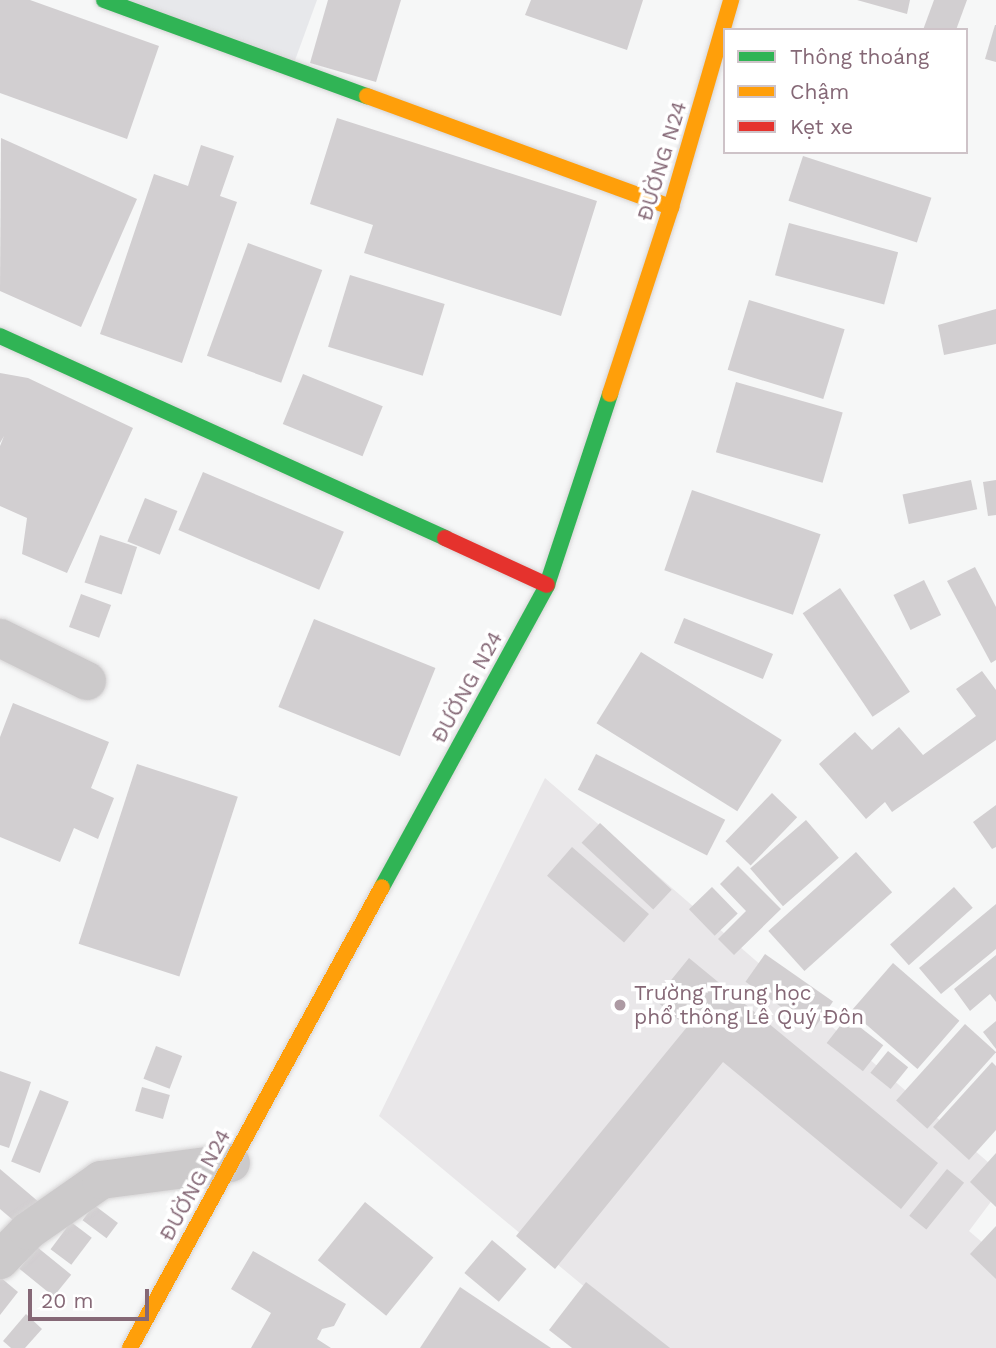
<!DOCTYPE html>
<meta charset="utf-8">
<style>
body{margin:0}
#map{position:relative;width:996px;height:1348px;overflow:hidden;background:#f6f7f7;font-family:"Work Sans",sans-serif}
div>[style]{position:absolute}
.built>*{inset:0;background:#e9e7e9}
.green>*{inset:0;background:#e7e8eb}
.building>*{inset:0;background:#d2cfd1;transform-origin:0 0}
.roads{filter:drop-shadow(0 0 2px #d6d4d5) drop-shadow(0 0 2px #d6d4d5)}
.street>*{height:38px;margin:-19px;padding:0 19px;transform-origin:19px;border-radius:19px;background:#cccacb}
.fast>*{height:16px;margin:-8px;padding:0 8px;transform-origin:8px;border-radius:8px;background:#30b455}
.slow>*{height:16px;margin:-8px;padding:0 8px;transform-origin:8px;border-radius:8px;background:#ff9f0a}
.jam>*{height:16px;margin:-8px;padding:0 8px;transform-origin:8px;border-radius:8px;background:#e5322d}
.dots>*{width:19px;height:19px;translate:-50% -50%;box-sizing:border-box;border:4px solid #fff;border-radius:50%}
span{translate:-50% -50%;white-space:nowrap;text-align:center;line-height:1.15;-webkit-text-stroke:7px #fff;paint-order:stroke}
.street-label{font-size:21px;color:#856876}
.poi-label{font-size:21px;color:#856876}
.left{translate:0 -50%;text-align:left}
.legend{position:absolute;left:723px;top:28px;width:245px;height:126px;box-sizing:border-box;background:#fff;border:2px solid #cec3c8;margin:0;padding:9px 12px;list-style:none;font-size:21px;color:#856876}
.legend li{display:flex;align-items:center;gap:14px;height:35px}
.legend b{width:35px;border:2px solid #cec3c8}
.scale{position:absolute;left:28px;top:1289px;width:121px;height:32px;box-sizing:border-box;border:4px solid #856876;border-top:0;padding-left:9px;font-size:21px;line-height:24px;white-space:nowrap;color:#856876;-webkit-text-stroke:5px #fff;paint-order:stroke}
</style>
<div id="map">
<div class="built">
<div style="clip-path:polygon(545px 778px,996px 1169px,996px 1195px,969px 1231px,996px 1254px,996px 1348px,658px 1348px,379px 1116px)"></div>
</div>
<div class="green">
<div style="clip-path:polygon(128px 0,317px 0,294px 63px)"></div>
</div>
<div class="building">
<div style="clip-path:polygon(0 0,30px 0,159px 46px,127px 139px,0 93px)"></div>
<div style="clip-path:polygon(328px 0,401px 0,376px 82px,310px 63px)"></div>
<div style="clip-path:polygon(531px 0,643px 0,627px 50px,525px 15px)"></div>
<div style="clip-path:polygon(857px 0,910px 0,907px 14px)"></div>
<div style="clip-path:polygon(934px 0,967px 0,956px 30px,923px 30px)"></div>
<div style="clip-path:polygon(995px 25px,996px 25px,996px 62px,985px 59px)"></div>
<div style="clip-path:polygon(337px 118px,597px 201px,561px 316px,364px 253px,373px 225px,310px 204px)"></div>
<div style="clip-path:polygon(1px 138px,137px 199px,81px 327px,0 291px)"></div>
<div style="clip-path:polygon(201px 145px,234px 156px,220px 196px,237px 202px,182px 363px,100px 334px,154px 174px,188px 186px)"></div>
<div style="left:803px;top:156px;width:135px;height:47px;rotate:18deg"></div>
<div style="left:789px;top:223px;width:113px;height:54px;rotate:15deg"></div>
<div style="left:248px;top:243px;width:79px;height:120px;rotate:20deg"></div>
<div style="left:350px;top:275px;width:99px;height:75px;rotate:17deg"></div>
<div style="left:749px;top:300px;width:100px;height:73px;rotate:17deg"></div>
<div style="clip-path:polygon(996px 309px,996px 344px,944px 355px,938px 325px)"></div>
<div style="clip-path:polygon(0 373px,28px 378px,133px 428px,67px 573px,22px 554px,27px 518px,0 506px,0 446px,4px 436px,0 443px)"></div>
<div style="left:303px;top:374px;width:86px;height:54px;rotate:22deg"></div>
<div style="left:736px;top:382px;width:111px;height:73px;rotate:16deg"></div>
<div style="left:203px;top:472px;width:153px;height:63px;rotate:23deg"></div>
<div style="left:971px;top:480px;width:30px;height:70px;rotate:78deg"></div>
<div style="clip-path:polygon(996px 480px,996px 515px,988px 516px,983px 482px)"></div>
<div style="left:692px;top:490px;width:136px;height:85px;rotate:19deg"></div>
<div style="left:145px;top:498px;width:35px;height:47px;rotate:22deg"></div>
<div style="left:100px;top:535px;width:39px;height:50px;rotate:18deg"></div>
<div style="clip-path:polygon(975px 567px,996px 607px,996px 660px,991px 663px,947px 581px)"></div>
<div style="left:924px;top:580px;width:39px;height:34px;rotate:64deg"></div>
<div style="left:840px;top:588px;width:125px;height:45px;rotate:56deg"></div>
<div style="left:81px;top:594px;width:32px;height:35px;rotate:20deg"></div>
<div style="left:684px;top:618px;width:96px;height:27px;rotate:22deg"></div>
<div style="left:314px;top:619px;width:131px;height:95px;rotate:22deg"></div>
<div style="left:641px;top:652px;width:166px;height:84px;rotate:32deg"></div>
<div style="clip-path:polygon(982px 671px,996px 690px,996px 740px,892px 812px,885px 802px,866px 819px,819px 764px,855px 732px,872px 750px,899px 727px,923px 755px,976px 716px,956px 689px)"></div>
<div style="clip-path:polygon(13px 703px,109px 742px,91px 788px,114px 798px,98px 839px,74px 828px,60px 862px,0 837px,0 737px)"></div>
<div style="left:596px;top:754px;width:145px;height:40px;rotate:27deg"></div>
<div style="left:137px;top:764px;width:106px;height:189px;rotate:18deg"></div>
<div style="left:772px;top:793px;width:35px;height:67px;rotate:44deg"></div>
<div style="clip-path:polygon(996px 805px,996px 847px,992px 849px,973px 822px)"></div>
<div style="left:806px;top:820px;width:50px;height:74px;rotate:49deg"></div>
<div style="left:600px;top:823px;width:98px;height:27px;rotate:43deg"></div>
<div style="left:572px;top:847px;width:102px;height:38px;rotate:41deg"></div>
<div style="left:856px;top:852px;width:54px;height:118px;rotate:48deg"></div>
<div style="clip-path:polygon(738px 866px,781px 909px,734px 955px,718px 939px,746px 911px,720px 884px)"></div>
<div style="left:712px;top:887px;width:37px;height:32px;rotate:46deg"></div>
<div style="left:954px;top:887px;width:28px;height:86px;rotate:48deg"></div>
<div style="clip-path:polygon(996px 904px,996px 949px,941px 994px,919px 968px)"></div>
<div style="left:765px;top:954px;width:83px;height:34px;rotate:35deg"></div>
<div style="clip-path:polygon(996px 955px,996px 1002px,990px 994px,970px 1011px,954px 989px)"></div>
<div style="clip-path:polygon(689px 958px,938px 1163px,901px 1209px,723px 1062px,555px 1269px,516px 1236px,687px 1027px,655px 1000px)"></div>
<div style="left:893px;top:963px;width:88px;height:64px;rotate:41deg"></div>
<div style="left:847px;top:1017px;width:46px;height:33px;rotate:38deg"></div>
<div style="clip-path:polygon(996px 1021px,996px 1049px,983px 1032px)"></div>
<div style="left:965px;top:1024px;width:42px;height:103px;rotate:42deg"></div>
<div style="left:156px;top:1046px;width:28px;height:35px;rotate:21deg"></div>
<div style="left:888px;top:1051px;width:26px;height:28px;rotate:39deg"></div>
<div style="clip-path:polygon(992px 1062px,996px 1066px,996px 1130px,969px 1160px,933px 1127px)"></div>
<div style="clip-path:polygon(0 1071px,31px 1082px,9px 1148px,0 1145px)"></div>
<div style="left:142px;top:1087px;width:29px;height:25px;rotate:16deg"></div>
<div style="left:40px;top:1090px;width:31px;height:77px;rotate:22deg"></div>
<div style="clip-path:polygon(996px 1153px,996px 1207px,970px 1182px)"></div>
<div style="clip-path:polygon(0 1169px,40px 1203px,20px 1226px,0 1209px)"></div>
<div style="left:947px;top:1169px;width:22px;height:60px;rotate:39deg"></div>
<div style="left:365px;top:1202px;width:88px;height:75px;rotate:39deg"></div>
<div style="left:94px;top:1205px;width:30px;height:19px;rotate:37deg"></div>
<div style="left:71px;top:1222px;width:26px;height:34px;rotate:37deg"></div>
<div style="clip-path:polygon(996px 1226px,996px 1279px,970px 1254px)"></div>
<div style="left:492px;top:1240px;width:45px;height:43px;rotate:40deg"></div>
<div style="left:37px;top:1247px;width:44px;height:28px;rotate:39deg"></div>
<div style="clip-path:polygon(253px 1251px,346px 1304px,334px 1326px,322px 1329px,317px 1339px,331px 1348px,251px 1348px,271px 1313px,231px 1289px)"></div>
<div style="clip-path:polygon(0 1277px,18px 1292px,0 1315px)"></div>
<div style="clip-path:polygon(586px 1282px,670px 1348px,572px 1348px,549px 1330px)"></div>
<div style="clip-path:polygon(460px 1287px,551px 1348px,420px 1348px)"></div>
<div style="clip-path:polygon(26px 1314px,42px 1329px,25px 1348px,11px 1348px,3px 1341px)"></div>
</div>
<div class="roads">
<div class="street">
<div style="left:0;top:638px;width:97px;rotate:26.3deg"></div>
<div style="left:0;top:1260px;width:40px;rotate:-46deg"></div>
<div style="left:28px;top:1231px;width:89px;rotate:-34.9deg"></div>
<div style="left:101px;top:1180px;width:131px;rotate:-7.5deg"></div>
</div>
<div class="fast">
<div style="left:104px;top:0;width:280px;rotate:20.1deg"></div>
<div style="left:0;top:336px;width:489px;rotate:24.4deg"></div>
<div style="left:382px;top:887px;width:344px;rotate:-61.3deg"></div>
<div style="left:547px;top:585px;width:201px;rotate:-71.7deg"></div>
</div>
<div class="slow">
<div style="left:367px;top:96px;width:324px;rotate:20.1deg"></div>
<div style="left:610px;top:394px;width:197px;rotate:-71.9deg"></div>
<div style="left:671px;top:207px;width:216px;rotate:-73.8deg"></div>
<div style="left:130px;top:1348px;width:525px;rotate:-61.34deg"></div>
</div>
<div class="jam">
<div style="left:445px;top:538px;width:112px;rotate:24.7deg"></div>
</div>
</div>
<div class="dots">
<div style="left:620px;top:1005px;background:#ad9aa3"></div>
</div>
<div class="street-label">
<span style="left:662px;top:161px;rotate:-73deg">ĐƯỜNG N24</span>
<span style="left:467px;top:687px;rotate:-61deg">ĐƯỜNG N24</span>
<span style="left:195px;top:1185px;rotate:-61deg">ĐƯỜNG N24</span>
</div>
<div class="poi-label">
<span class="left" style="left:634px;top:1005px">Trường Trung học<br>phổ thông Lê Quý Đôn</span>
</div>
<ul class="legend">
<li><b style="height:9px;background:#30b455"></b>Thông thoáng</li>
<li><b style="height:9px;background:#ff9f0a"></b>Chậm</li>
<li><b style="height:9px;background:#e5322d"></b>Kẹt xe</li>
</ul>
<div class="scale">20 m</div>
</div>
